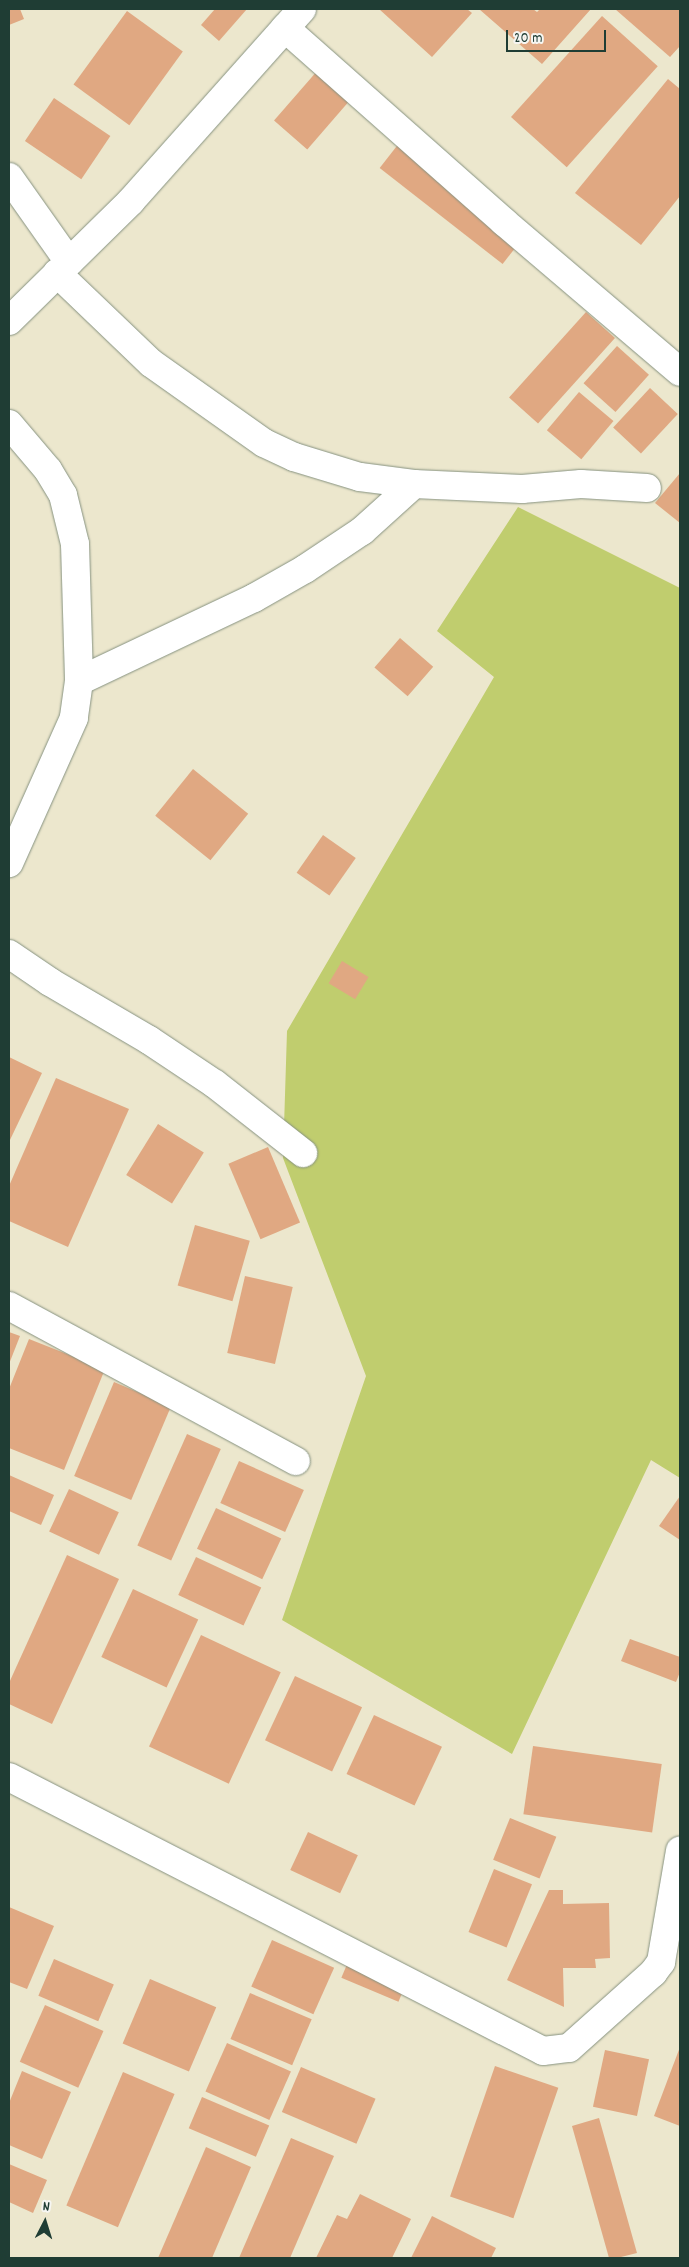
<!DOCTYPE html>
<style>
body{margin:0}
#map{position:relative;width:689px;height:2267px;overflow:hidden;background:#ece7cd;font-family:Dekko,sans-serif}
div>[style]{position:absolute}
.green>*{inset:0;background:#c0cd6e}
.building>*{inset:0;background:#e0a882;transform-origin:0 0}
.roads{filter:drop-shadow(0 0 1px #869280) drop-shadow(0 0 1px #869280)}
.minor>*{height:28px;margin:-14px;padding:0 14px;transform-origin:14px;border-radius:14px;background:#fff}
span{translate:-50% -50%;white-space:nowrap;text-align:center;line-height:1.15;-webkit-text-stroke:5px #f6f6f2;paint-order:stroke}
.frame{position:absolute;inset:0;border:10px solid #1f3d34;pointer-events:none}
.north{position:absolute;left:20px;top:2197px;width:50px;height:50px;-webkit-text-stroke:4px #f6f6f2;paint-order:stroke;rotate:5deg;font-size:14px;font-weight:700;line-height:20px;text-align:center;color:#1f3d34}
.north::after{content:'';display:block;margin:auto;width:18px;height:22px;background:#1f3d34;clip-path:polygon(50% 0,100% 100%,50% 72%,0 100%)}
.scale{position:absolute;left:506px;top:30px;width:100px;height:22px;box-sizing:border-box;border:2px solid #1f3d34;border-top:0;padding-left:6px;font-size:15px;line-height:18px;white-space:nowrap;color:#1f3d34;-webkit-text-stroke:4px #f6f6f2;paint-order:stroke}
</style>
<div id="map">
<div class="green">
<div style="clip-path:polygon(518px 507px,680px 588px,680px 1478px,651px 1460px,512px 1754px,282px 1620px,366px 1376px,283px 1158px,287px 1031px,494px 677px,437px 631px)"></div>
</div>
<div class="building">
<div style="clip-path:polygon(9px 9px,20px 9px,24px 19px,9px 25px)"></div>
<div style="clip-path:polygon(215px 9px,247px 9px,219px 41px,201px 25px)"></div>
<div style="clip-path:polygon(379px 9px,467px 9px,472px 13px,432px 57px)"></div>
<div style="clip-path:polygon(479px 9px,533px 9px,537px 12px,540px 9px,591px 9px,542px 64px)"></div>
<div style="clip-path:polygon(615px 9px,680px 9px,680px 46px,670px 57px)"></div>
<div style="left:127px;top:11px;width:69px;height:91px;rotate:36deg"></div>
<div style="left:602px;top:16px;width:75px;height:136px;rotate:42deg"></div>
<div style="left:318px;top:70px;width:44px;height:67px;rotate:41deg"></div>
<div style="clip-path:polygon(668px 79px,680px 89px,680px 196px,641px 245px,575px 193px)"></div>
<div style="left:54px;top:98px;width:68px;height:52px;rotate:34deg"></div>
<div style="left:400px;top:142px;width:156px;height:33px;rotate:38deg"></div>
<div style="left:586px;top:312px;width:39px;height:115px;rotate:42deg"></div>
<div style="left:617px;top:346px;width:43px;height:50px;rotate:42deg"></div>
<div style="left:650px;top:388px;width:38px;height:54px;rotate:43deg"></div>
<div style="left:579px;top:392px;width:45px;height:50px;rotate:40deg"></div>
<div style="clip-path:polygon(680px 473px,680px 523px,655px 503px)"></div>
<div style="left:400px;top:638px;width:44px;height:39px;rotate:41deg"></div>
<div style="left:193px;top:769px;width:71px;height:60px;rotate:39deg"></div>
<div style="left:323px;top:835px;width:40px;height:46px;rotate:35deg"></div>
<div style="left:342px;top:961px;width:31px;height:26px;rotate:31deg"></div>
<div style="clip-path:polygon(9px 1057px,42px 1073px,9px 1142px)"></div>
<div style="clip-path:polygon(56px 1078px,129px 1109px,68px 1247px,9px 1221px,9px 1186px)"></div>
<div style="left:158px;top:1124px;width:54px;height:60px;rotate:32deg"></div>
<div style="left:268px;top:1147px;width:82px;height:43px;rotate:67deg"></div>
<div style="left:195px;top:1225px;width:57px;height:63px;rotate:16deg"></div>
<div style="left:245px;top:1276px;width:49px;height:79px;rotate:13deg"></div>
<div style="clip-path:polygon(9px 1332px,20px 1336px,9px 1364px)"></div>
<div style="clip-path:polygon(29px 1339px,105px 1369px,64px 1470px,9px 1448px,9px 1389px)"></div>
<div style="left:114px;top:1382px;width:62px;height:102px;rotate:23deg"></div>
<div style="left:187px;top:1434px;width:37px;height:122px;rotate:24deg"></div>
<div style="left:239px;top:1461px;width:71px;height:46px;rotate:24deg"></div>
<div style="clip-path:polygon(9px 1475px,54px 1495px,41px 1525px,9px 1511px)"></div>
<div style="left:69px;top:1489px;width:55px;height:47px;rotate:25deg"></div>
<div style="clip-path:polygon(680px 1496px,680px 1540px,659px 1526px)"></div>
<div style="left:216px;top:1508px;width:72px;height:45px;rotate:25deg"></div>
<div style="clip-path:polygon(67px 1555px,119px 1579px,52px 1724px,9px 1704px,9px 1683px)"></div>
<div style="left:196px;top:1557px;width:72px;height:42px;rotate:25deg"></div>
<div style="left:133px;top:1589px;width:72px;height:75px;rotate:25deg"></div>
<div style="left:201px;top:1635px;width:88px;height:123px;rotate:25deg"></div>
<div style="clip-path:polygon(630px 1639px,680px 1657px,680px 1672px,676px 1682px,621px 1661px)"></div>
<div style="left:295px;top:1676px;width:74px;height:71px;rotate:25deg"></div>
<div style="left:374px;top:1715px;width:75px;height:65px;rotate:25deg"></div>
<div style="left:533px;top:1746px;width:130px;height:69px;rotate:8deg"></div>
<div style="left:510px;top:1818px;width:50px;height:45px;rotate:22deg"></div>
<div style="left:308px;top:1832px;width:55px;height:42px;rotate:25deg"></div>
<div style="left:494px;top:1869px;width:41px;height:68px;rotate:22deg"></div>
<div style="clip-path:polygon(549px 1890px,563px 1890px,563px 1904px,609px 1903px,610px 1958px,595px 1959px,596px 1968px,563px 1968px,564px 2007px,507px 1980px)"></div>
<div style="clip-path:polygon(9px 1907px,54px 1926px,27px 1989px,9px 1982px)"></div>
<div style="left:272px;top:1940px;width:68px;height:51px;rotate:24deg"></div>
<div style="left:54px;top:1959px;width:65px;height:40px;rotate:23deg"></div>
<div style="left:348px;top:1962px;width:62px;height:17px;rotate:23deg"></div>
<div style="left:150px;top:1979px;width:72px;height:70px;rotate:23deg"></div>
<div style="left:250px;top:1993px;width:67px;height:50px;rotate:23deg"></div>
<div style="left:45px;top:2005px;width:64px;height:62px;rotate:24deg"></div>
<div style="left:227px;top:2043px;width:70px;height:53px;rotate:24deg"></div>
<div style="clip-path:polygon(680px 2047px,680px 2126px,654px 2116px)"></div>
<div style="left:605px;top:2050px;width:45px;height:58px;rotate:12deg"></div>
<div style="left:495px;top:2066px;width:67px;height:138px;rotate:19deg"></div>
<div style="left:301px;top:2067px;width:81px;height:49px;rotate:23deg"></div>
<div style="clip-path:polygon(22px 2071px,71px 2092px,42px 2159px,9px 2145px,9px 2103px)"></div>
<div style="left:123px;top:2072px;width:56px;height:145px;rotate:23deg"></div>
<div style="left:202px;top:2097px;width:73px;height:34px;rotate:23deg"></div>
<div style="clip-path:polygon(599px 2118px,637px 2253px,617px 2258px,609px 2258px,572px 2126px)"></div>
<div style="clip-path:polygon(291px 2138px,334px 2156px,290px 2258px,239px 2258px)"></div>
<div style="clip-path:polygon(206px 2147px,251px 2167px,212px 2258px,158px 2258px)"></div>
<div style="clip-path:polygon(9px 2164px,47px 2180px,33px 2213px,9px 2202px)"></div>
<div style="clip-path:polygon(360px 2194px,411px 2219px,392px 2258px,316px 2258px,337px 2215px,347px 2219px)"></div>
<div style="clip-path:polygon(432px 2216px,496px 2248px,491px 2258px,411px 2258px)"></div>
</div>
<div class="roads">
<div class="minor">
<div style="left:285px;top:28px;width:293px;rotate:41.5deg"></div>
<div style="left:504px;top:222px;width:231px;rotate:40.4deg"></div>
<div style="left:9px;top:177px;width:104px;rotate:54.8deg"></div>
<div style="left:57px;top:273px;width:130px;rotate:43.8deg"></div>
<div style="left:151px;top:363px;width:138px;rotate:35.3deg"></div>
<div style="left:264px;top:443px;width:33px;rotate:25deg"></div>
<div style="left:294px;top:457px;width:69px;rotate:16.9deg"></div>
<div style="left:360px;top:477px;width:54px;rotate:7.4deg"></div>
<div style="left:414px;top:484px;width:108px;rotate:2.7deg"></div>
<div style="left:522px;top:489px;width:59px;rotate:-4.8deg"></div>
<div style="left:581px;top:484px;width:66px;rotate:3.5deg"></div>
<div style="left:9px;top:321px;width:171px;rotate:-44.5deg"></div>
<div style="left:131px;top:201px;width:257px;rotate:-48.3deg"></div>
<div style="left:9px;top:424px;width:60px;rotate:49.7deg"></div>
<div style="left:48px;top:470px;width:29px;rotate:59deg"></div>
<div style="left:63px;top:495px;width:50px;rotate:76.2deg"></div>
<div style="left:75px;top:544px;width:137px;rotate:88.3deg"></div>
<div style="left:79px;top:681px;width:37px;rotate:98deg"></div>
<div style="left:74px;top:718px;width:159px;rotate:114.1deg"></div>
<div style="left:79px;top:681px;width:194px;rotate:-25.4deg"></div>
<div style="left:254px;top:598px;width:59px;rotate:-29.6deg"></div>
<div style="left:305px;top:569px;width:69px;rotate:-33.7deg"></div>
<div style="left:362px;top:531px;width:70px;rotate:-42.1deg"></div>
<div style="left:9px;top:954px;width:50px;rotate:34.3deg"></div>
<div style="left:50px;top:982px;width:115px;rotate:30.4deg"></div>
<div style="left:149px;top:1040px;width:79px;rotate:33.7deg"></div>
<div style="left:215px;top:1084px;width:112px;rotate:38.1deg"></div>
<div style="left:9px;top:1306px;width:326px;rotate:28.4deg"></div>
<div style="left:9px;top:1777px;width:600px;rotate:27.16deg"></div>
<div style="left:543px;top:2051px;width:26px;rotate:-7deg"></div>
<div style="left:569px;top:2048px;width:113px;rotate:-41.8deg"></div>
<div style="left:653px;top:1973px;width:14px;rotate:-54deg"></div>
<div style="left:661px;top:1962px;width:113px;rotate:-80.3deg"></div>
</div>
</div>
<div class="frame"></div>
<div class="north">N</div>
<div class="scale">20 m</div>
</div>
